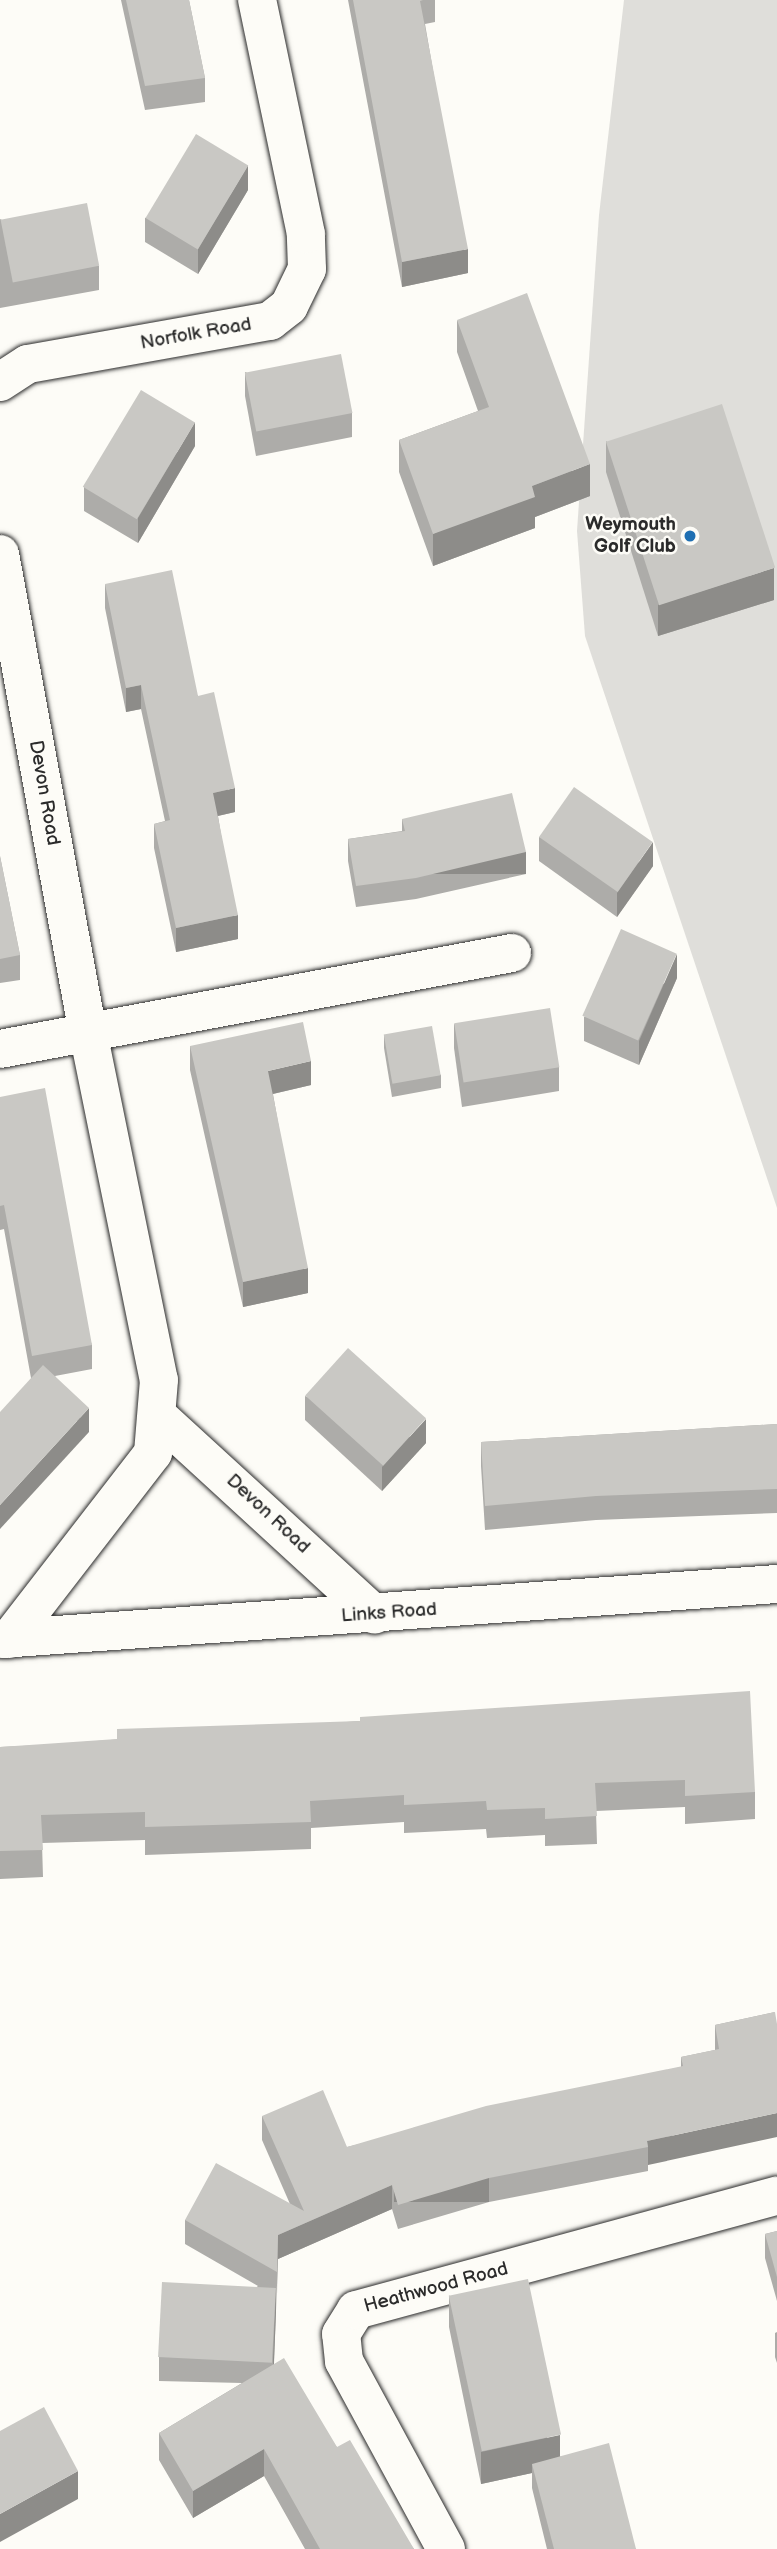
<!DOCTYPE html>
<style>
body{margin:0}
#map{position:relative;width:777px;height:2549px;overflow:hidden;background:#fdfcf7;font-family:"Balsamiq Sans",sans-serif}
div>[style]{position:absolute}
.green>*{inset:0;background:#dfdeda}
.roads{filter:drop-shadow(0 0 2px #2b2b2b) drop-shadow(0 0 2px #2b2b2b)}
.minor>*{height:38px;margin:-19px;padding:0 19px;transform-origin:19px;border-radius:19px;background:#fdfcf7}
.wall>*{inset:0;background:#adaca9}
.shaded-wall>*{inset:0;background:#8d8c89;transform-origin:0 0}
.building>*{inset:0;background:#c9c8c4;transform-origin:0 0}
.dots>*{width:19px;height:19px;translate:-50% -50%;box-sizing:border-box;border:4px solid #fdfcf7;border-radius:50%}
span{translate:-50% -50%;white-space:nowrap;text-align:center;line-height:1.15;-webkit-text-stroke:5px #fdfcf7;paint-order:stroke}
.street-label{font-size:19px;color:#2b2b2b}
.poi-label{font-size:19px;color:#2b2b2b;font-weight:700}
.right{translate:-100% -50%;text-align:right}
</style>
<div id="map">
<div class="green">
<div style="clip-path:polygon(624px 0,777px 0,777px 1208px,585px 636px,577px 531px,599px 215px)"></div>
</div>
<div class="roads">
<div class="minor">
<div style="left:0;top:382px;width:33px;rotate:-33deg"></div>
<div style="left:28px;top:364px;width:246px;rotate:-10.1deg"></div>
<div style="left:270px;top:321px;width:24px;rotate:-38deg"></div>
<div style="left:289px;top:306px;width:41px;rotate:-64.1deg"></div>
<div style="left:307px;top:269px;width:35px;rotate:-92deg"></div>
<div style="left:306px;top:234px;width:239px;rotate:-101.8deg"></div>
<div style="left:0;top:554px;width:486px;rotate:79.6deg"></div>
<div style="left:88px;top:1032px;width:355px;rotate:78.5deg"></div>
<div style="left:159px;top:1380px;width:73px;rotate:94.7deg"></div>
<div style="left:153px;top:1453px;width:235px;rotate:127.7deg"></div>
<div style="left:0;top:1049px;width:521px;rotate:-10.62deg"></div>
<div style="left:158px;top:1416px;width:294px;rotate:42.5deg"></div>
<div style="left:0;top:1639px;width:779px;rotate:-4.05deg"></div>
<div style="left:446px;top:2549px;width:214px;rotate:-118.5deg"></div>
<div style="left:344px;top:2361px;width:27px;rotate:-96deg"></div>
<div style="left:341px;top:2334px;width:28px;rotate:-58deg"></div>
<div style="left:356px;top:2310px;width:436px;rotate:-15.2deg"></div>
</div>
</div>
<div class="wall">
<div style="clip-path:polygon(121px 0,189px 0,205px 78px,205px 102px,145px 110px)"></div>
<div style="clip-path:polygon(348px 0,435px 0,435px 22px,425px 24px,468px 273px,402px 287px)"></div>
<div style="clip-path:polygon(248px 190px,198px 274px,145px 242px,145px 218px)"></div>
<div style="clip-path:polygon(0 219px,99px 266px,99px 290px,0 308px)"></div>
<div style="clip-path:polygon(457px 320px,590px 496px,535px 517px,535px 528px,433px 566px,399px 472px,399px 440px,478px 411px,457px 352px)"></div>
<div style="clip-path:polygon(245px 372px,352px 413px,352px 437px,256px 456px,245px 396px)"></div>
<div style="clip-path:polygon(606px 441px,774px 600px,658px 636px,606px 472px)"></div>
<div style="clip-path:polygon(195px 446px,138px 543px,84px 511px,84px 487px)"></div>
<div style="clip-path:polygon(105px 584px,198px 696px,235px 812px,218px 816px,238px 939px,176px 952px,154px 848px,154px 824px,165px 821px,141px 709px,126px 712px,105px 608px)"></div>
<div style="clip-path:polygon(402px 819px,526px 874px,416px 899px,356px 907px,348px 861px,348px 839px,402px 831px)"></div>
<div style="clip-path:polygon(539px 837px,653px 866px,617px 917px,539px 861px)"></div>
<div style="clip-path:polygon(0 856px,20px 955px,20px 980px,0 983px)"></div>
<div style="clip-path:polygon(677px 978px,639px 1065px,584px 1041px,584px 1017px)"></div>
<div style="clip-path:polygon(454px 1024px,559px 1067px,559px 1091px,462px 1107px,454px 1048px)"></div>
<div style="clip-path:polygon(384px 1035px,441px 1075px,441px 1088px,392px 1097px,384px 1048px)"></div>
<div style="clip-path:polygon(190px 1046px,311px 1085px,273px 1094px,308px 1293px,243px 1307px,190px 1070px)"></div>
<div style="clip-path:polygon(0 1097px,92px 1345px,92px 1369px,55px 1376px,89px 1432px,31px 1378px,4px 1229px,0 1230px)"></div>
<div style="clip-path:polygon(305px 1396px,426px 1443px,382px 1491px,305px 1420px)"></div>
<div style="clip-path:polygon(777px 1424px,777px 1513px,596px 1520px,485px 1530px,481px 1466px,481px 1442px)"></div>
<div style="clip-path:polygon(360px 1721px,755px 1792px,755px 1819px,685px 1824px,685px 1807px,596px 1811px,597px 1844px,545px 1846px,545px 1835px,487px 1838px,486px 1829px,404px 1833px,404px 1822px,311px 1828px,311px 1849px,145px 1855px,145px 1840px,42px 1843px,43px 1877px,0 1879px,0 1747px,44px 1745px)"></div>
<div style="clip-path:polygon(775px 2012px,648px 2165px,648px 2171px,489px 2202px,398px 2229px,392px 2209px,278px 2259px,274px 2364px,414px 2549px,305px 2549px,264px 2476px,193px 2518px,159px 2460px,159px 2433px,242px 2383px,159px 2381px,159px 2357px,258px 2286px,185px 2244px,185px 2220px,290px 2204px,262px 2140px,262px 2116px,347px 2147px,681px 2067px,681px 2057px,715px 2050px,715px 2025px)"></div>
<div style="clip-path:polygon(777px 2231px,777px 2301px,765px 2258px,765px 2234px)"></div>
<div style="clip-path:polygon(449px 2295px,560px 2456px,636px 2549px,547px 2549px,532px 2488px,532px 2473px,481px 2484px,449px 2327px)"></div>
<div style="clip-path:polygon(777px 2332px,777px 2363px,775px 2357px,775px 2333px)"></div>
</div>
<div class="shaded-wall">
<div style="clip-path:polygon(248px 165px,248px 190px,198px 274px,198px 249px)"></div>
<div style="clip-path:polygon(468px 249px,468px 273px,402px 287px,402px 262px)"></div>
<div style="clip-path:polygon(195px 422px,195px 446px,138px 543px,138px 518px)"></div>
<div style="clip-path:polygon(590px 464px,590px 496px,535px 517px,535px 528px,433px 566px,433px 534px,532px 486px)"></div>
<div style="clip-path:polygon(774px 568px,774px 600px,658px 636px,658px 605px)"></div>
<div style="clip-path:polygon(141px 685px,141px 709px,126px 712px,126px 688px)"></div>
<div style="clip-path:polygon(235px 788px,235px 812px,213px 817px,213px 793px)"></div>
<div style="clip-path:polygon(653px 842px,653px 866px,617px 917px,617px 893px)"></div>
<div style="left:526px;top:852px;width:22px;height:113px;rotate:90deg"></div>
<div style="clip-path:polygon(238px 915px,238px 939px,176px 952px,176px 928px)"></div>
<div style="clip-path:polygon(677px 954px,677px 978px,639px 1065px,639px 1041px)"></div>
<div style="clip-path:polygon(311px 1061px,311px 1085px,268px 1095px,268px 1071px)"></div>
<div style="clip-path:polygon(308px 1268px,308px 1293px,243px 1307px,243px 1282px)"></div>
<div style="clip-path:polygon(89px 1408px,89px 1432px,0 1529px,0 1505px)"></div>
<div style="clip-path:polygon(426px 1419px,426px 1443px,382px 1491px,382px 1467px)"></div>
<div style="clip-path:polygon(777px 2113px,777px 2137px,648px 2165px,648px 2147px,647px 2141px)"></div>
<div style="left:489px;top:2178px;width:24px;height:95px;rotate:90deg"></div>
<div style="clip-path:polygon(392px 2185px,392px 2209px,278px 2259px,277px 2296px,278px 2235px)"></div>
<div style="clip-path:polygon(276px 2287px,276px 2311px,273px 2384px,273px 2360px)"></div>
<div style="clip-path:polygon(560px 2435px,560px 2467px,532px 2464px,532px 2473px,481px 2484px,481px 2452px)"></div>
<div style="clip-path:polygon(264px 2449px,264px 2476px,193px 2518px,193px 2491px)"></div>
<div style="clip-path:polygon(78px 2471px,78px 2499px,0 2542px,0 2514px)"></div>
</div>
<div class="building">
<div style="clip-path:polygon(126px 0,189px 0,205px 78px,145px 86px)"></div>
<div style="clip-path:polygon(353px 0,423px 0,420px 1px,468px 249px,402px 262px)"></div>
<div style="left:196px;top:134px;width:61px;height:98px;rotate:31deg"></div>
<div style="left:87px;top:203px;width:64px;height:88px;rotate:79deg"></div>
<div style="clip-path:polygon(527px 293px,590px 464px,532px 486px,535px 497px,433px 534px,399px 440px,489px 407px,457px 320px)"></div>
<div style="left:341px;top:354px;width:60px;height:98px;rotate:79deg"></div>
<div style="left:141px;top:390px;width:63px;height:113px;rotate:31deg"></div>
<div style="left:722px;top:404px;width:172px;height:122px;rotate:72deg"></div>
<div style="clip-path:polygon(172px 570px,198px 696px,214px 692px,235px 788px,213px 793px,238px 915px,176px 928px,154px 824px,170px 820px,141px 685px,126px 688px,105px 584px)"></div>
<div style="left:574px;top:787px;width:96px;height:61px;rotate:35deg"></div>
<div style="clip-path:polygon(512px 793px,526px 852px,416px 878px,356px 886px,348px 839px,405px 831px,402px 819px)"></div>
<div style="clip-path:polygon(0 856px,20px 955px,0 959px)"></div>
<div style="left:621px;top:929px;width:61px;height:95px;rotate:24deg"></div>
<div style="left:550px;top:1008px;width:60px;height:97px;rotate:81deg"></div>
<div style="clip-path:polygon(303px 1022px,311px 1061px,268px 1071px,308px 1268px,243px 1282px,190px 1046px)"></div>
<div style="left:432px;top:1026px;width:50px;height:49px;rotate:80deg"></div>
<div style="clip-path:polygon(45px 1088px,92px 1345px,32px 1356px,4px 1205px,0 1206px,0 1097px)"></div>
<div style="left:348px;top:1348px;width:105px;height:64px;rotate:42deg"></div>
<div style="clip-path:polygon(43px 1365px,89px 1408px,0 1505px,0 1412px)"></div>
<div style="clip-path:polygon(777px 1424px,777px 1489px,596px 1496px,485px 1506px,481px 1442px)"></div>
<div style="clip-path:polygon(750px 1691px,755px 1792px,685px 1796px,685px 1780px,595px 1783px,597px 1816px,545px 1819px,545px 1808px,487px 1810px,486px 1801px,404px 1805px,404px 1795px,310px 1801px,311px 1822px,145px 1827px,145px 1812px,41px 1815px,43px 1850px,0 1851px,0 1747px,117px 1739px,117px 1729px,360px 1721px,360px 1717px)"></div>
<div style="clip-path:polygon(775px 2012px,777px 2024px,777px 2113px,647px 2141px,648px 2147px,489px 2178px,398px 2205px,392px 2185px,278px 2235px,277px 2272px,185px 2220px,216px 2163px,304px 2211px,262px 2116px,323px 2090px,347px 2147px,486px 2106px,683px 2066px,681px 2057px,719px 2049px,715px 2025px)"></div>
<div style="clip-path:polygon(777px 2231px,777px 2277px,765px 2234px)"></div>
<div style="left:528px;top:2279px;width:159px;height:81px;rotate:78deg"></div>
<div style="left:162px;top:2282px;width:114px;height:75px;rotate:3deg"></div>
<div style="clip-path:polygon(284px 2358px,337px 2447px,350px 2440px,414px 2549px,320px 2549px,264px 2449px,193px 2491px,159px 2433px)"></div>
<div style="clip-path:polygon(44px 2407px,78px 2471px,0 2514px,0 2431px)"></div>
<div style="clip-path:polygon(609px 2443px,636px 2549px,554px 2549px,532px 2464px)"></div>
</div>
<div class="dots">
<div style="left:690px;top:536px;background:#1f6fb2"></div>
</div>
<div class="street-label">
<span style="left:196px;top:334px;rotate:-10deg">Norfolk Road</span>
<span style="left:44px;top:793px;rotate:80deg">Devon Road</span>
<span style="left:268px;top:1514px;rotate:43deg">Devon Road</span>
<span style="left:389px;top:1613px;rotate:-4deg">Links Road</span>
<span style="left:436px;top:2288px;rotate:-15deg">Heathwood Road</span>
</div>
<div class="poi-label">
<span class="right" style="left:676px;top:536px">Weymouth<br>Golf Club</span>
</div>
</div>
